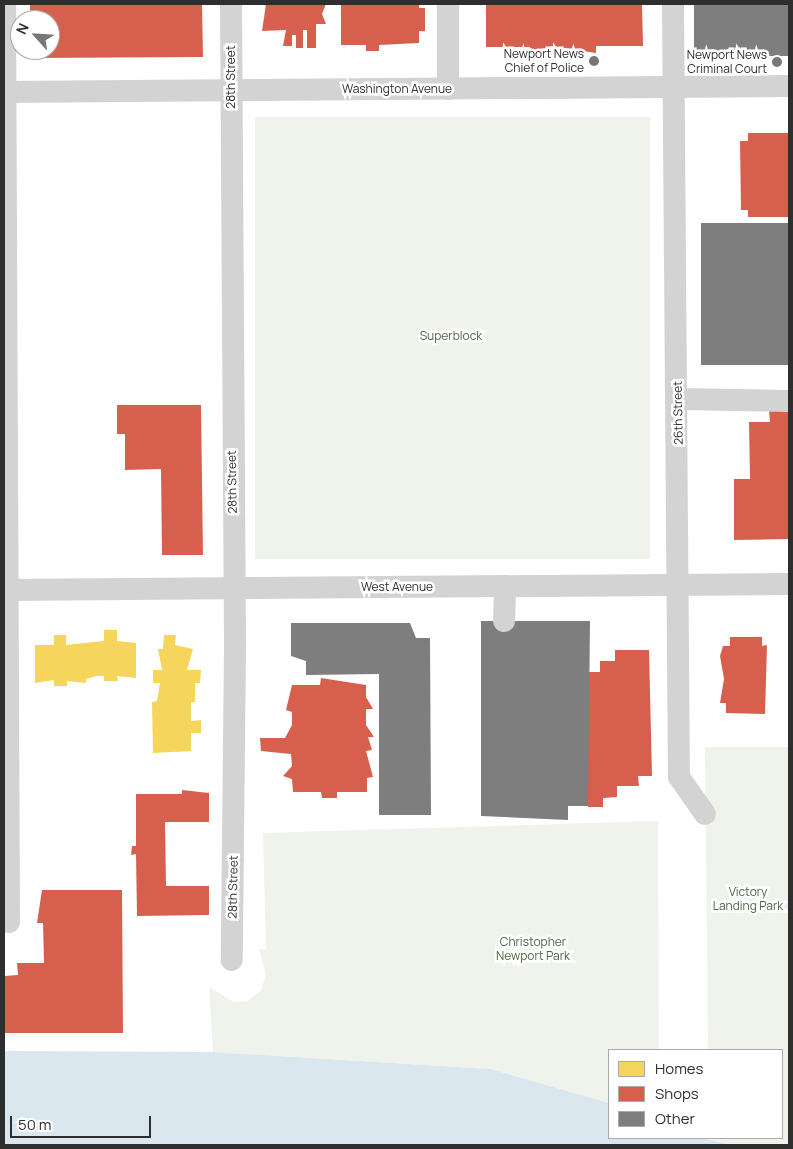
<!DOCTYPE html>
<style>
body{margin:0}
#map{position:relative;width:793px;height:1149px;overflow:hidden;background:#fff;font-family:Manrope,sans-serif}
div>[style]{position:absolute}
.green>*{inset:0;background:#f0f3ec;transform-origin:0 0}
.water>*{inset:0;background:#dbe7ef}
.homes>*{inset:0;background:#f6d55c}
.shops>*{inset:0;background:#d6604d}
.building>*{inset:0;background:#7e7e7e;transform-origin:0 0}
.minor>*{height:22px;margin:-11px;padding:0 11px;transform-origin:11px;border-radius:11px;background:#d3d3d3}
.dots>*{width:14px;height:14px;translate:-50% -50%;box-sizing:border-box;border:2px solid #fff;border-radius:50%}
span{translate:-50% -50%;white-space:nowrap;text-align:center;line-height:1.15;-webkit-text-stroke:5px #fff;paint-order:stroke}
.poi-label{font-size:12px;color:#2e2e2e}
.right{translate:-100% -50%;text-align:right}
.street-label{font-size:12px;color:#2e2e2e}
.park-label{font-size:12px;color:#526540}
.frame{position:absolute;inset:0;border:5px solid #2e2e2e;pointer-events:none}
.legend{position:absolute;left:608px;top:1049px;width:175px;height:90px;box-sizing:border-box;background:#fff;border:1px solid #ababab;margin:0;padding:6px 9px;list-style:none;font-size:15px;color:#2e2e2e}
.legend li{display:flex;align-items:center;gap:10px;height:25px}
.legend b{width:25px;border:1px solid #ababab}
.north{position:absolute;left:10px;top:10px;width:50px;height:50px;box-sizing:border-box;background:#fff;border:1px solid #ababab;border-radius:50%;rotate:296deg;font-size:14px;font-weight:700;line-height:20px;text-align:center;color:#2e2e2e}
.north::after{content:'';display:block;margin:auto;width:18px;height:22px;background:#777;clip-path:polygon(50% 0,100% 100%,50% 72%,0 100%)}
.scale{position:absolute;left:10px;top:1116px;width:141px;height:22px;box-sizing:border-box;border:2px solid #2e2e2e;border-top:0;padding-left:6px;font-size:15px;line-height:18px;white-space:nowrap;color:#2e2e2e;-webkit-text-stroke:4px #fff;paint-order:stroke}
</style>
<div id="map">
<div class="green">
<div style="left:255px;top:117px;width:395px;height:442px"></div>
<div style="clip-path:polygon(705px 747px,789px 747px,789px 1145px,731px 1145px,709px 1139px,782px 1138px,782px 1050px,708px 1050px)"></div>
<div style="clip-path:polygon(658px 821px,659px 1050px,609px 1050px,609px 1103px,491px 1069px,213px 1052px,209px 987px,234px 1002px,248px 1001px,261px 990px,266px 975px,259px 949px,266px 949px,263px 833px)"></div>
</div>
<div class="water">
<div style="clip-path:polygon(4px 1051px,213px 1052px,491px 1069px,609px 1103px,609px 1138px,704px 1138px,731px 1145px,4px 1145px)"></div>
</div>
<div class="homes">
<div style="clip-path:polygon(104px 630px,117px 630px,117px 641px,136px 643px,136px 678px,117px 676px,118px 681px,104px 681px,104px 676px,97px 676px,86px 679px,86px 683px,67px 681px,67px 686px,54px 686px,54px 680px,35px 683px,35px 645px,54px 645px,54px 635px,66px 635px,66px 645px,104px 641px)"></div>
<div style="clip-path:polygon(164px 635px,176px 635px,175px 645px,193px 649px,187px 670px,201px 670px,200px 683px,195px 683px,195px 702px,191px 702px,191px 721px,201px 720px,201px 733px,191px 733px,191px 751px,153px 753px,152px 702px,157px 701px,160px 683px,153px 683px,153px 670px,162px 670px,163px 675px,158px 649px,163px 649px)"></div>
</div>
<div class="shops">
<div style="clip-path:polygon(30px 4px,202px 4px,203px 57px,30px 58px,30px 50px,50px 50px,50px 20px,30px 20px)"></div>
<div style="clip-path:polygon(266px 4px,326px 4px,322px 14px,326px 24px,316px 24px,316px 48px,307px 48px,307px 30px,303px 30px,303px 48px,296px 48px,296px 35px,292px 35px,292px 46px,283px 46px,286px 30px,262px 31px)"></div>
<div style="clip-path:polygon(341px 4px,419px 4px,419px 8px,425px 8px,425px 31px,419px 31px,419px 43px,379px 45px,379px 51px,366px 51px,366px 45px,341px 45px)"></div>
<div style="clip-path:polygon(486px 4px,642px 4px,643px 46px,596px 46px,596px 53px,551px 46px,551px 53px,531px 53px,530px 47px,486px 47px)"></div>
<div style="clip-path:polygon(748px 133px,789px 133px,789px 217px,748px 217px,748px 210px,741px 210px,740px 141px,748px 141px)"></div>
<div style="clip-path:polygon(117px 405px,201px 405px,203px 555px,162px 555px,161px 469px,125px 470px,125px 434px,117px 434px)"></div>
<div style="clip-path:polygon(769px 410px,789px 410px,789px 539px,734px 540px,734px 479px,750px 479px,749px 422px,770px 422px)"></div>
<div style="clip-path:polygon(730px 637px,762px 637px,762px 646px,767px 645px,765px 714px,726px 713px,726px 703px,720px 703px,724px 679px,720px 656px,723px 646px,730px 646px)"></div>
<div style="clip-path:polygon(615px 650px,649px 650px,652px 776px,638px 776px,639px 786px,617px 786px,617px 797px,603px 798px,603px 807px,588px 807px,588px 672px,600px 672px,600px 661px,615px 661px)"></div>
<div style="clip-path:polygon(321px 678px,366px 685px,366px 697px,373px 709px,366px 709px,366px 725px,374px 737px,368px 737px,372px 750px,366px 751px,373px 777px,367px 778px,367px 792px,337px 792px,337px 798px,322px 798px,321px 792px,293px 792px,292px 779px,283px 776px,292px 766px,291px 754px,261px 751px,260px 738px,285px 738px,292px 725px,292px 712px,286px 710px,292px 685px,320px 685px)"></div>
<div style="clip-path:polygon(182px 790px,209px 793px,209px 822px,165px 822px,166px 886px,209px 886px,209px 915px,137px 916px,136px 854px,131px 855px,132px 846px,136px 846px,136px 794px,182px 794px)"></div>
<div style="clip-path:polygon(42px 890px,122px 890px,123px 1033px,4px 1033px,4px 976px,18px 975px,17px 963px,44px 963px,43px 923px,37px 923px)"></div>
</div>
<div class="building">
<div style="left:694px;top:4px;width:95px;height:52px"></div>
<div style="left:701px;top:223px;width:88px;height:142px"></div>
<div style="clip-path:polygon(481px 621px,590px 621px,588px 806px,568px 806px,568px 820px,481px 816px)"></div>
<div style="clip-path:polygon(291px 623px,410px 623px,416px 638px,430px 638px,431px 815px,379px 815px,379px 674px,306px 675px,306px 661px,291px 656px)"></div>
</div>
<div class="minor">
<div style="left:5px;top:4px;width:918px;rotate:89.75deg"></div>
<div style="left:231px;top:4px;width:644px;rotate:89.64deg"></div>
<div style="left:235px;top:648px;width:312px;rotate:90.6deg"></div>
<div style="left:673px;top:4px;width:773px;rotate:89.56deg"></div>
<div style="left:679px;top:777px;width:45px;rotate:54.9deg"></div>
<div style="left:448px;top:89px;width:85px;rotate:-90deg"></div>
<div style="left:4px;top:92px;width:785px;rotate:-0.44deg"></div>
<div style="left:679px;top:399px;width:110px;rotate:1deg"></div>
<div style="left:4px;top:590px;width:785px;rotate:-0.44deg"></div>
<div style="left:504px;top:621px;width:35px;rotate:-88deg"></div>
</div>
<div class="dots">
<div style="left:594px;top:61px;background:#777"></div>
<div style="left:777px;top:62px;background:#777"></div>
</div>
<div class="poi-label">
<span class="right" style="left:584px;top:61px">Newport News<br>Chief of Police</span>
<span class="right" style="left:767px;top:62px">Newport News<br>Criminal Court</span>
</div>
<div class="street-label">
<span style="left:231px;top:77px;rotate:-90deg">28th Street</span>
<span style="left:397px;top:89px">Washington Avenue</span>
<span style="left:678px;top:413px;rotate:-91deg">26th Street</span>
<span style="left:232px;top:482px;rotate:-91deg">28th Street</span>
<span style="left:397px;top:587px">West Avenue</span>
<span style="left:233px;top:887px;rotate:-89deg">28th Street</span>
</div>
<div class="park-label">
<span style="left:451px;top:336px">Superblock</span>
<span style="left:748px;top:899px">Victory<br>Landing Park</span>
<span style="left:533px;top:949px">Christopher<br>Newport Park</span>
</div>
<div class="frame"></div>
<ul class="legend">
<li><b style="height:14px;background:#f6d55c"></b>Homes</li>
<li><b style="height:14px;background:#d6604d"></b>Shops</li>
<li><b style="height:14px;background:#7e7e7e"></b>Other</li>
</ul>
<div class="north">N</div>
<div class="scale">50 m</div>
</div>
